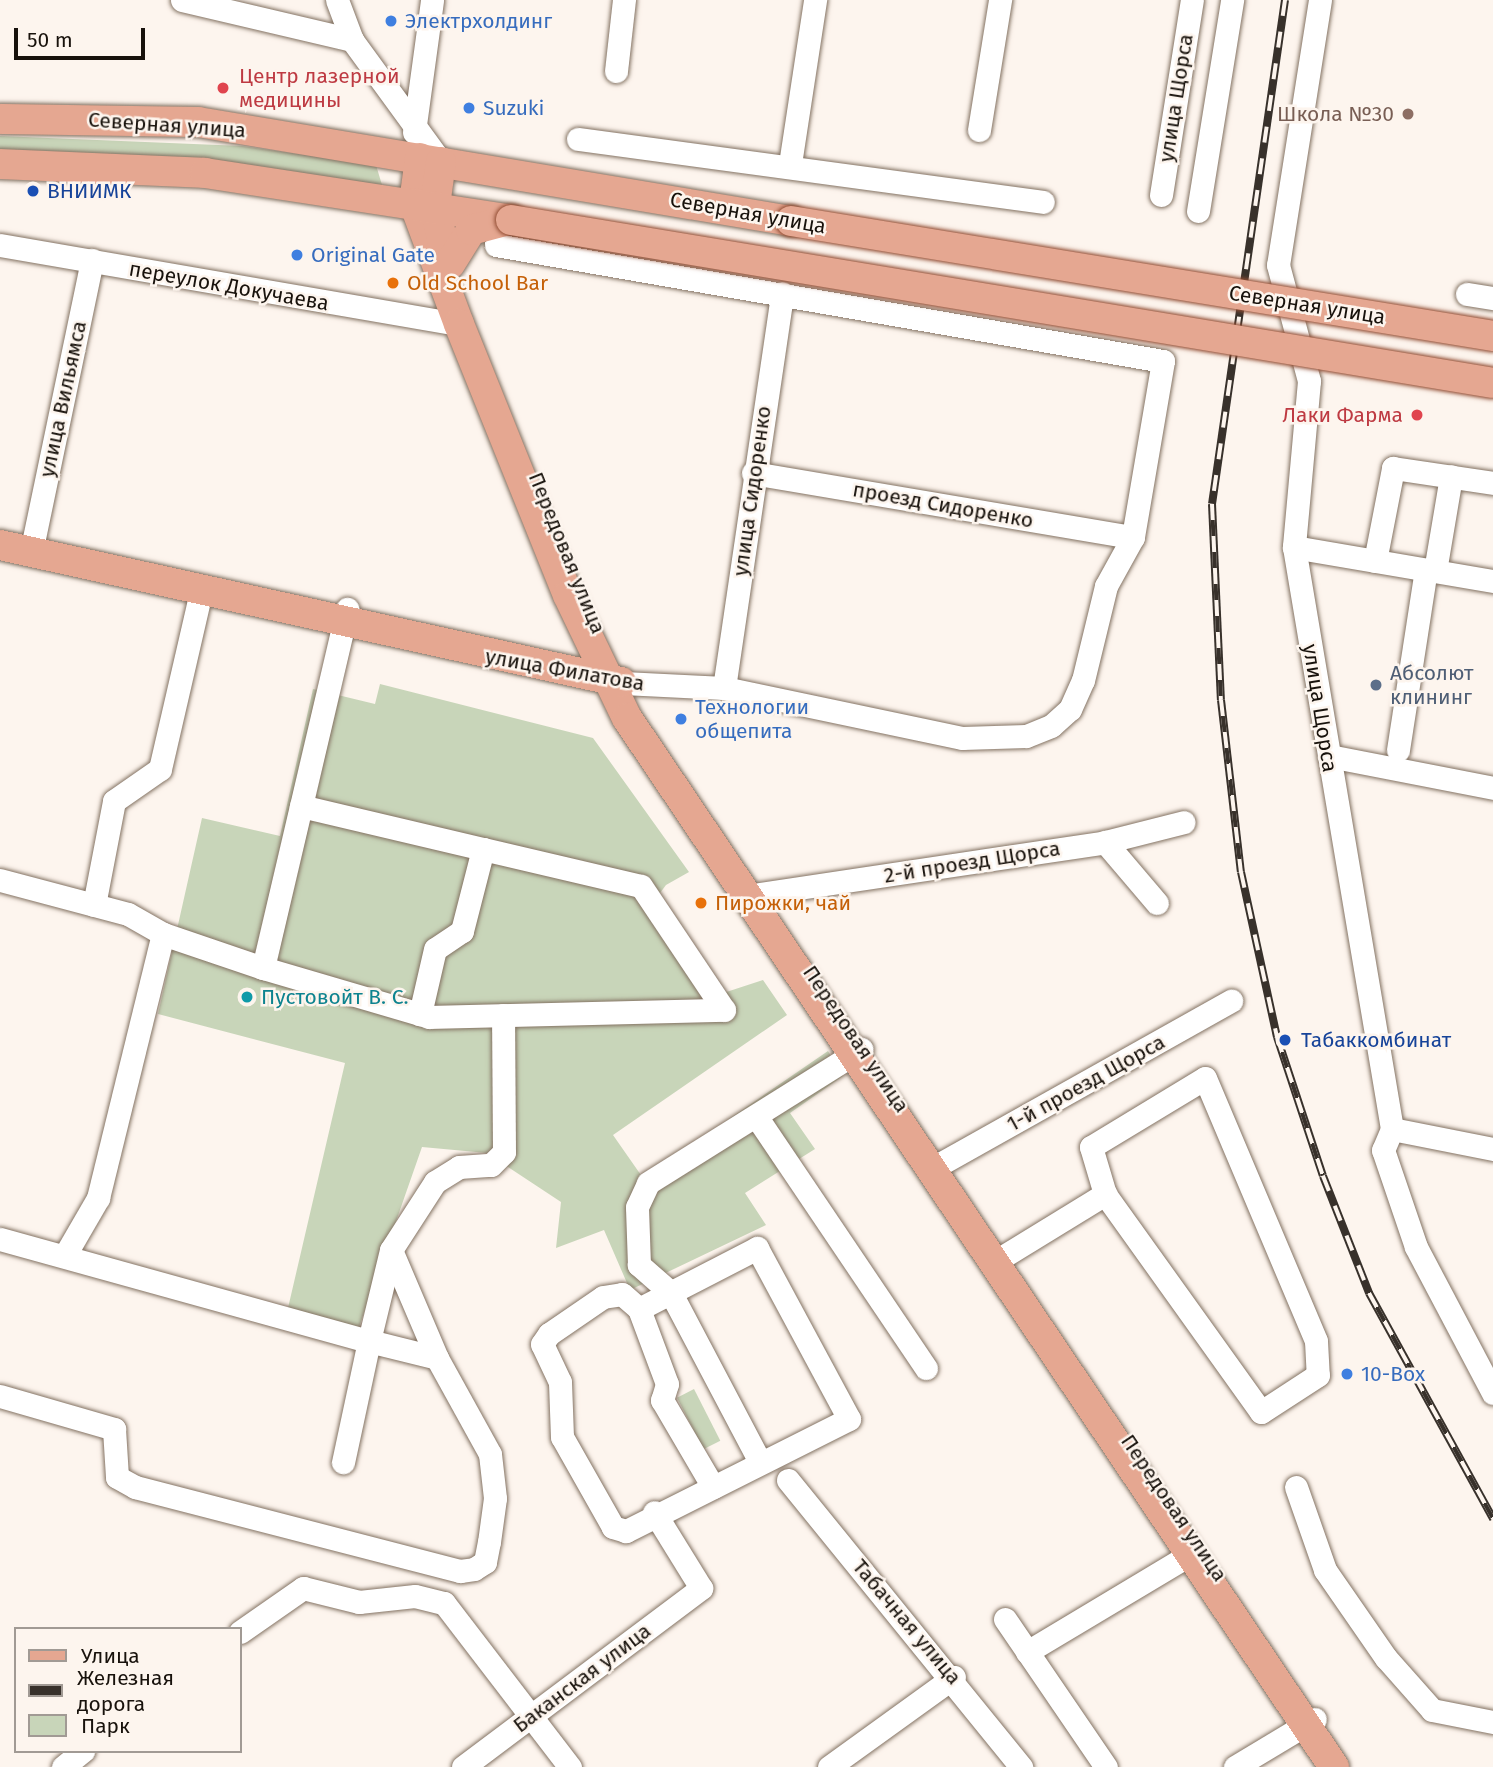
<!DOCTYPE html>
<meta charset="utf-8">
<style>
body{margin:0}
#map{position:relative;width:1493px;height:1767px;overflow:hidden;background:#fdf5ee;font-family:"Fira Sans",sans-serif}
div>[style]{position:absolute}
.green>*{inset:0;background:#c8d5b9;transform-origin:0 0}
.roads{filter:drop-shadow(0 0 2px #837262) drop-shadow(0 0 2px #837262)}
.minor>*{height:23px;margin:-11.5px;padding:0 11.5px;transform-origin:11.5px;border-radius:11.5px;background:#fff}
.major>*{height:30px;margin:-15px;padding:0 15px;transform-origin:15px;border-radius:15px;background:#e5a791}
.rail>*{height:8px;margin-top:-4px;transform-origin:0;background:repeating-linear-gradient(90deg,#fdf5ee 0 16px,#38312b 0 32px);box-sizing:border-box;border-block:2px solid #38312b}
.bridges{filter:drop-shadow(0 0 2px #924d33) drop-shadow(0 0 2px #924d33)}
.major-bridge>*{height:30px;margin:-15px;padding:0 15px;transform-origin:15px;border-radius:15px;background:#e5a791}
.dots>*{width:19px;height:19px;translate:-50% -50%;box-sizing:border-box;border:4px solid #fdf5ee;border-radius:50%}
span{translate:-50% -50%;white-space:nowrap;text-align:center;line-height:1.15;-webkit-text-stroke:5px #fdf5ee;paint-order:stroke}
.shop-label{font-size:21px;color:#366cbe}
.left{translate:0 -50%;text-align:left}
.health-label{font-size:21px;color:#be3a42}
.right{translate:-100% -50%;text-align:right}
.street-label{font-size:21px;color:#18120c}
.education-label{font-size:21px;color:#785e54}
.transit-label{font-size:21px;color:#164399}
.food-label{font-size:21px;color:#c56008}
.service-label{font-size:21px;color:#4e5e75}
.culture-label{font-size:21px;color:#0d838f}
.legend{position:absolute;left:14px;top:1627px;width:228px;height:126px;box-sizing:border-box;background:#fdf5ee;border:2px solid #a19a94;margin:0;padding:9px 12px;list-style:none;font-size:21px;color:#18120c}
.legend li{display:flex;align-items:center;gap:14px;height:35px}
.legend b{width:35px;border:2px solid #a19a94}
.scale{position:absolute;left:14px;top:28px;width:131px;height:32px;box-sizing:border-box;border:4px solid #18120c;border-top:0;padding-left:9px;font-size:21px;line-height:24px;white-space:nowrap;color:#18120c;-webkit-text-stroke:5px #fdf5ee;paint-order:stroke}
</style>
<div id="map">
<div class="green">
<div style="clip-path:polygon(0 136px,242px 146px,376px 165px,382px 185px,239px 164px,0 153px)"></div>
<div style="clip-path:polygon(380px 684px,593px 738px,689px 872px,666px 885px,648px 909px,708px 998px,763px 980px,787px 1015px,613px 1135px,643px 1178px,828px 1051px,843px 1076px,790px 1113px,815px 1149px,745px 1193px,766px 1225px,630px 1290px,604px 1230px,556px 1248px,561px 1202px,487px 1153px,422px 1147px,358px 1330px,288px 1308px,345px 1063px,158px 1014px,202px 818px,280px 836px,313px 689px,375px 704px)"></div>
<div style="left:694px;top:1389px;width:58px;height:19px;rotate:63deg"></div>
</div>
<div class="roads">
<div class="minor">
<div style="left:182px;top:0;width:175px;rotate:13.2deg"></div>
<div style="left:337px;top:0;width:43px;rotate:69.4deg"></div>
<div style="left:352px;top:40px;width:151px;rotate:53.9deg"></div>
<div style="left:1320px;top:0;width:268px;rotate:99deg"></div>
<div style="left:1278px;top:265px;width:120px;rotate:75deg"></div>
<div style="left:1309px;top:381px;width:167px;rotate:95.2deg"></div>
<div style="left:1294px;top:547px;width:590px;rotate:80.44deg"></div>
<div style="left:1392px;top:1129px;width:23px;rotate:113deg"></div>
<div style="left:1383px;top:1150px;width:102px;rotate:71.2deg"></div>
<div style="left:1416px;top:1247px;width:165px;rotate:62.2deg"></div>
<div style="left:616px;top:71px;width:71px;rotate:-83.6deg"></div>
<div style="left:979px;top:130px;width:132px;rotate:-80.8deg"></div>
<div style="left:414px;top:132px;width:133px;rotate:-82.2deg"></div>
<div style="left:578px;top:139px;width:469px;rotate:7.7deg"></div>
<div style="left:790px;top:164px;width:166px;rotate:-81.3deg"></div>
<div style="left:1161px;top:195px;width:197px;rotate:-81deg"></div>
<div style="left:1198px;top:211px;width:214px;rotate:-80.8deg"></div>
<div style="left:0;top:245px;width:466px;rotate:9.8deg"></div>
<div style="left:496px;top:245px;width:677px;rotate:9.87deg"></div>
<div style="left:1163px;top:361px;width:179px;rotate:99.7deg"></div>
<div style="left:1133px;top:537px;width:56px;rotate:118.9deg"></div>
<div style="left:1106px;top:586px;width:97px;rotate:103.7deg"></div>
<div style="left:1083px;top:680px;width:32px;rotate:114deg"></div>
<div style="left:1070px;top:709px;width:25px;rotate:138deg"></div>
<div style="left:1051px;top:726px;width:27px;rotate:158deg"></div>
<div style="left:1026px;top:736px;width:64px;rotate:178.2deg"></div>
<div style="left:962px;top:738px;width:243px;rotate:-168.1deg"></div>
<div style="left:724px;top:688px;width:101px;rotate:-177.2deg"></div>
<div style="left:1467px;top:294px;width:26px;rotate:9deg"></div>
<div style="left:753px;top:473px;width:385px;rotate:9.6deg"></div>
<div style="left:34px;top:538px;width:284px;rotate:-78.2deg"></div>
<div style="left:1294px;top:547px;width:202px;rotate:9.7deg"></div>
<div style="left:1375px;top:561px;width:95px;rotate:-79deg"></div>
<div style="left:1393px;top:468px;width:101px;rotate:8.5deg"></div>
<div style="left:1435px;top:571px;width:96px;rotate:-80.4deg"></div>
<div style="left:724px;top:688px;width:399px;rotate:-81.6deg"></div>
<div style="left:1398px;top:750px;width:182px;rotate:-81.2deg"></div>
<div style="left:1329px;top:756px;width:167px;rotate:11deg"></div>
<div style="left:301px;top:806px;width:187px;rotate:13.3deg"></div>
<div style="left:483px;top:849px;width:85px;rotate:104.4deg"></div>
<div style="left:462px;top:931px;width:32px;rotate:146deg"></div>
<div style="left:435px;top:949px;width:67px;rotate:103deg"></div>
<div style="left:1105px;top:842px;width:80px;rotate:49.6deg"></div>
<div style="left:483px;top:849px;width:162px;rotate:13.2deg"></div>
<div style="left:641px;top:886px;width:149px;rotate:56.2deg"></div>
<div style="left:0;top:880px;width:132px;rotate:14.9deg"></div>
<div style="left:128px;top:914px;width:40px;rotate:29.7deg"></div>
<div style="left:163px;top:934px;width:106px;rotate:18.8deg"></div>
<div style="left:263px;top:968px;width:173px;rotate:16.4deg"></div>
<div style="left:429px;top:1017px;width:295px;rotate:-1.4deg"></div>
<div style="left:759px;top:894px;width:350px;rotate:-8.5deg"></div>
<div style="left:1105px;top:842px;width:81px;rotate:-14.2deg"></div>
<div style="left:94px;top:905px;width:106px;rotate:-79.1deg"></div>
<div style="left:114px;top:801px;width:56px;rotate:-34.8deg"></div>
<div style="left:160px;top:769px;width:183px;rotate:-77deg"></div>
<div style="left:263px;top:968px;width:369px;rotate:-76.8deg"></div>
<div style="left:1205px;top:1078px;width:285px;rotate:67.1deg"></div>
<div style="left:1316px;top:1341px;width:34px;rotate:87deg"></div>
<div style="left:1318px;top:1375px;width:68px;rotate:147deg"></div>
<div style="left:1261px;top:1412px;width:268px;rotate:-125.6deg"></div>
<div style="left:1105px;top:1194px;width:49px;rotate:-106.6deg"></div>
<div style="left:1091px;top:1147px;width:133px;rotate:-31.2deg"></div>
<div style="left:756px;top:1116px;width:304px;rotate:56deg"></div>
<div style="left:1392px;top:1129px;width:103px;rotate:11.2deg"></div>
<div style="left:940px;top:1164px;width:334px;rotate:-29.3deg"></div>
<div style="left:0;top:1239px;width:383px;rotate:15.5deg"></div>
<div style="left:369px;top:1341px;width:124px;rotate:102.1deg"></div>
<div style="left:391px;top:1250px;width:81px;rotate:-57.1deg"></div>
<div style="left:435px;top:1182px;width:28px;rotate:-32deg"></div>
<div style="left:459px;top:1167px;width:32px;rotate:-4deg"></div>
<div style="left:491px;top:1165px;width:18px;rotate:-45deg"></div>
<div style="left:504px;top:1152px;width:137px;rotate:-90.4deg"></div>
<div style="left:65px;top:1255px;width:66px;rotate:-59.9deg"></div>
<div style="left:98px;top:1198px;width:272px;rotate:-76.2deg"></div>
<div style="left:1004px;top:1256px;width:119px;rotate:-31.5deg"></div>
<div style="left:639px;top:1309px;width:133px;rotate:-27.3deg"></div>
<div style="left:757px;top:1248px;width:194px;rotate:61.7deg"></div>
<div style="left:849px;top:1419px;width:250px;rotate:153.3deg"></div>
<div style="left:626px;top:1531px;width:14px;rotate:-163deg"></div>
<div style="left:613px;top:1527px;width:103px;rotate:-119.5deg"></div>
<div style="left:562px;top:1437px;width:55px;rotate:-92.1deg"></div>
<div style="left:560px;top:1382px;width:42px;rotate:-115.3deg"></div>
<div style="left:542px;top:1344px;width:12px;rotate:-55deg"></div>
<div style="left:549px;top:1334px;width:65px;rotate:-34.4deg"></div>
<div style="left:603px;top:1297px;width:19px;rotate:-9deg"></div>
<div style="left:622px;top:1294px;width:23px;rotate:41deg"></div>
<div style="left:639px;top:1309px;width:80px;rotate:69.5deg"></div>
<div style="left:667px;top:1384px;width:17px;rotate:107deg"></div>
<div style="left:662px;top:1400px;width:101px;rotate:59.6deg"></div>
<div style="left:0;top:1396px;width:119px;rotate:16.1deg"></div>
<div style="left:114px;top:1429px;width:48px;rotate:86.4deg"></div>
<div style="left:117px;top:1477px;width:21px;rotate:29deg"></div>
<div style="left:135px;top:1487px;width:336px;rotate:14.5deg"></div>
<div style="left:460px;top:1571px;width:14px;rotate:-8deg"></div>
<div style="left:474px;top:1569px;width:13px;rotate:-32deg"></div>
<div style="left:485px;top:1562px;width:20px;rotate:-79deg"></div>
<div style="left:489px;top:1542px;width:44px;rotate:-82.2deg"></div>
<div style="left:495px;top:1498px;width:44px;rotate:-96.5deg"></div>
<div style="left:490px;top:1454px;width:110px;rotate:-118.9deg"></div>
<div style="left:437px;top:1358px;width:117px;rotate:-113.1deg"></div>
<div style="left:391px;top:1250px;width:94px;rotate:103.6deg"></div>
<div style="left:369px;top:1341px;width:70px;rotate:14deg"></div>
<div style="left:760px;top:1462px;width:191px;rotate:-117.8deg"></div>
<div style="left:671px;top:1293px;width:43px;rotate:-138.8deg"></div>
<div style="left:639px;top:1265px;width:58px;rotate:-92deg"></div>
<div style="left:637px;top:1207px;width:26px;rotate:-65deg"></div>
<div style="left:648px;top:1183px;width:252px;rotate:-32.1deg"></div>
<div style="left:788px;top:1480px;width:370px;rotate:50.9deg"></div>
<div style="left:1296px;top:1487px;width:88px;rotate:70.7deg"></div>
<div style="left:1325px;top:1570px;width:107px;rotate:55.3deg"></div>
<div style="left:1386px;top:1658px;width:69px;rotate:48.5deg"></div>
<div style="left:1432px;top:1710px;width:62px;rotate:11.1deg"></div>
<div style="left:1005px;top:1619px;width:179px;rotate:55.7deg"></div>
<div style="left:240px;top:1632px;width:77px;rotate:-34.9deg"></div>
<div style="left:303px;top:1588px;width:58px;rotate:14deg"></div>
<div style="left:359px;top:1602px;width:56px;rotate:-6.1deg"></div>
<div style="left:415px;top:1596px;width:30px;rotate:14deg"></div>
<div style="left:444px;top:1603px;width:207px;rotate:52.5deg"></div>
<div style="left:1027px;top:1652px;width:189px;rotate:-30.9deg"></div>
<div style="left:63px;top:1767px;width:26px;rotate:-39deg"></div>
<div style="left:463px;top:1767px;width:298px;rotate:-36.9deg"></div>
<div style="left:701px;top:1588px;width:89px;rotate:-121.7deg"></div>
<div style="left:829px;top:1767px;width:154px;rotate:-35.8deg"></div>
<div style="left:1235px;top:1767px;width:93px;rotate:-31deg"></div>
</div>
<div class="major">
<div style="left:0;top:119px;width:198px;rotate:0.9deg"></div>
<div style="left:198px;top:122px;width:601px;rotate:9.48deg"></div>
<div style="left:420px;top:158px;width:45px;rotate:97.6deg"></div>
<div style="left:414px;top:203px;width:129px;rotate:69.6deg"></div>
<div style="left:459px;top:324px;width:292px;rotate:68.1deg"></div>
<div style="left:568px;top:595px;width:136px;rotate:64.4deg"></div>
<div style="left:627px;top:718px;width:1265px;rotate:56.02deg"></div>
<div style="left:441px;top:162px;width:44px;rotate:97.8deg"></div>
<div style="left:435px;top:206px;width:33px;rotate:78deg"></div>
<div style="left:0;top:164px;width:205px;rotate:2.5deg"></div>
<div style="left:205px;top:173px;width:310px;rotate:8.7deg"></div>
<div style="left:450px;top:264px;width:40px;rotate:-58deg"></div>
<div style="left:471px;top:230px;width:34px;rotate:-15deg"></div>
<div style="left:0;top:545px;width:636px;rotate:12.44deg"></div>
</div>
</div>
<div class="rail">
<div style="left:1285px;top:0;width:509px;rotate:98.24deg"></div>
<div style="left:1212px;top:504px;width:196px;rotate:87.4deg"></div>
<div style="left:1221px;top:700px;width:173px;rotate:83.4deg"></div>
<div style="left:1241px;top:872px;width:169px;rotate:77.7deg"></div>
<div style="left:1277px;top:1037px;width:146px;rotate:71.7deg"></div>
<div style="left:1323px;top:1176px;width:126px;rotate:68.5deg"></div>
<div style="left:1369px;top:1293px;width:258px;rotate:61.2deg"></div>
</div>
<div class="bridges">
<div class="major-bridge">
<div style="left:511px;top:220px;width:995px;rotate:9.42deg"></div>
<div style="left:791px;top:221px;width:711px;rotate:9.3deg"></div>
</div>
</div>
<div class="dots">
<div style="left:391px;top:21px;background:#3f7fe0"></div>
<div style="left:223px;top:88px;background:#e0444e"></div>
<div style="left:469px;top:108px;background:#3f7fe0"></div>
<div style="left:1408px;top:114px;background:#8d6e63"></div>
<div style="left:33px;top:191px;background:#1a4fb4"></div>
<div style="left:297px;top:255px;background:#3f7fe0"></div>
<div style="left:393px;top:283px;background:#e8710a"></div>
<div style="left:1417px;top:415px;background:#e0444e"></div>
<div style="left:1376px;top:685px;background:#5c6f8a"></div>
<div style="left:681px;top:719px;background:#3f7fe0"></div>
<div style="left:701px;top:903px;background:#e8710a"></div>
<div style="left:247px;top:997px;background:#0f9aa8"></div>
<div style="left:1285px;top:1040px;background:#1a4fb4"></div>
<div style="left:1347px;top:1374px;background:#3f7fe0"></div>
</div>
<div class="shop-label">
<span class="left" style="left:405px;top:21px">Электрхолдинг</span>
<span class="left" style="left:483px;top:108px">Suzuki</span>
<span class="left" style="left:311px;top:255px">Original Gate</span>
<span class="left" style="left:695px;top:719px">Технологии<br>общепита</span>
<span class="left" style="left:1361px;top:1374px">10-Box</span>
</div>
<div class="health-label">
<span class="left" style="left:239px;top:88px">Центр лазерной<br>медицины</span>
<span class="right" style="left:1403px;top:415px">Лаки Фарма</span>
</div>
<div class="street-label">
<span style="left:1176px;top:98px;rotate:-81deg">улица Щорса</span>
<span style="left:167px;top:125px;rotate:4deg">Северная улица</span>
<span style="left:748px;top:213px;rotate:10deg">Северная улица</span>
<span style="left:229px;top:286px;rotate:10deg">переулок Докучаева</span>
<span style="left:1307px;top:305px;rotate:9deg">Северная улица</span>
<span style="left:63px;top:399px;rotate:-78deg">улица Вильямса</span>
<span style="left:752px;top:491px;rotate:-82deg">улица Сидоренко</span>
<span style="left:943px;top:505px;rotate:10deg">проезд Сидоренко</span>
<span style="left:567px;top:553px;rotate:68deg">Передовая улица</span>
<span style="left:565px;top:670px;rotate:10deg">улица Филатова</span>
<span style="left:1320px;top:708px;rotate:81deg">улица Щорса</span>
<span style="left:972px;top:862px;rotate:-9deg">2-й проезд Щорса</span>
<span style="left:856px;top:1039px;rotate:56deg">Передовая улица</span>
<span style="left:1086px;top:1083px;rotate:-29deg">1-й проезд Щорса</span>
<span style="left:1174px;top:1508px;rotate:56deg">Передовая улица</span>
<span style="left:907px;top:1622px;rotate:50deg">Табачная улица</span>
<span style="left:582px;top:1678px;rotate:-37deg">Баканская улица</span>
</div>
<div class="education-label">
<span class="right" style="left:1394px;top:114px">Школа №30</span>
</div>
<div class="transit-label">
<span class="left" style="left:47px;top:191px">ВНИИМК</span>
<span class="left" style="left:1301px;top:1040px">Табаккомбинат</span>
</div>
<div class="food-label">
<span class="left" style="left:407px;top:283px">Old School Bar</span>
<span class="left" style="left:715px;top:903px">Пирожки, чай</span>
</div>
<div class="service-label">
<span class="left" style="left:1390px;top:685px">Абсолют<br>клининг</span>
</div>
<div class="culture-label">
<span class="left" style="left:261px;top:997px">Пустовойт В. С.</span>
</div>
<ul class="legend">
<li><b style="height:9px;background:#e5a791"></b>Улица</li>
<li><b style="height:9px;background:#38312b"></b>Железная дорога</li>
<li><b style="height:19px;background:#c8d5b9"></b>Парк</li>
</ul>
<div class="scale">50 m</div>
</div>
